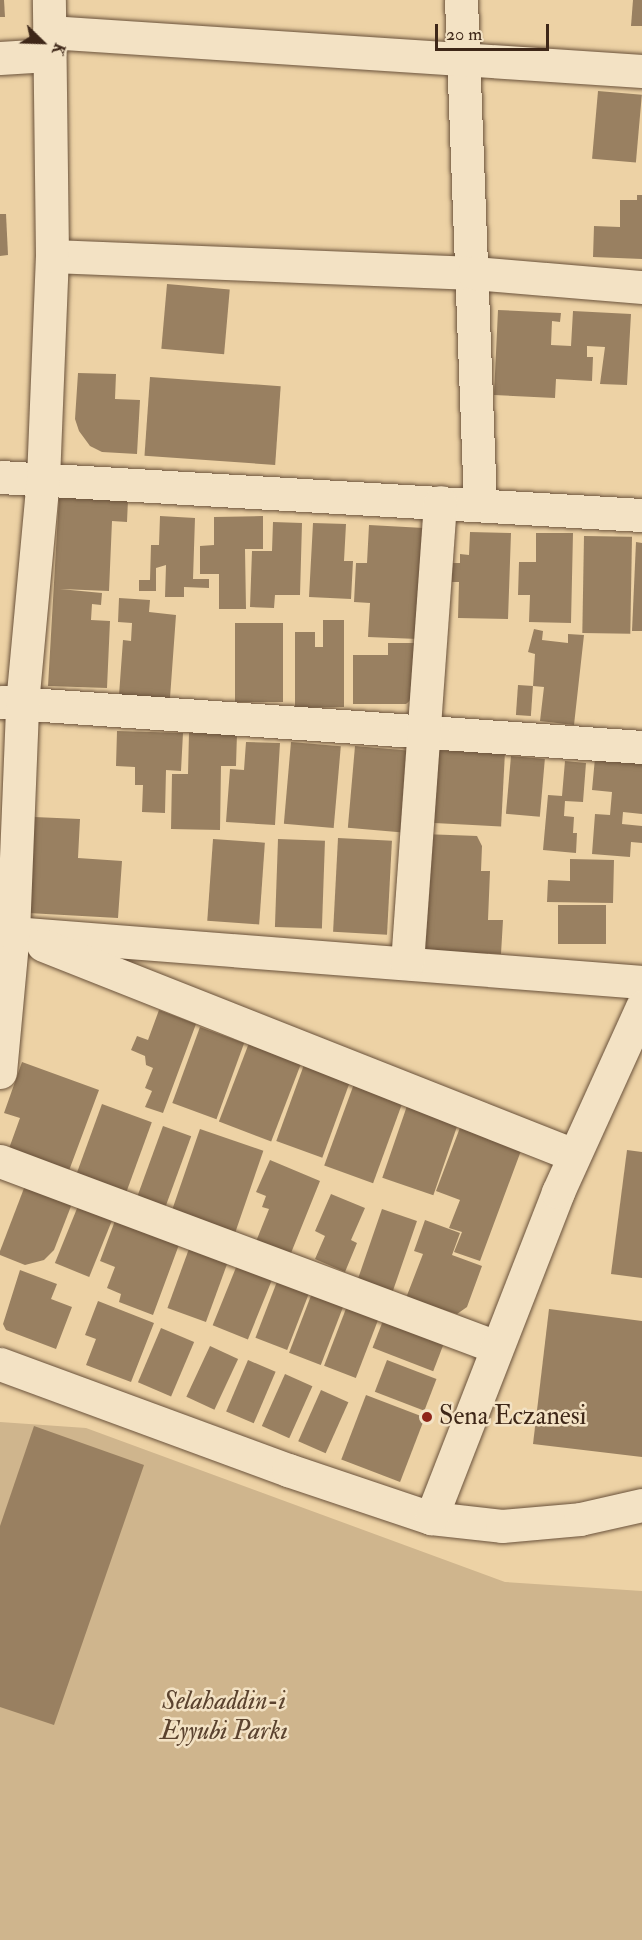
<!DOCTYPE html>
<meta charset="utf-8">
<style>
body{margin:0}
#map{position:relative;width:642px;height:1940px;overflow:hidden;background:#edd2a5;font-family:"IM FELL Double Pica",serif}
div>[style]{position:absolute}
.green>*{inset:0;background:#cfb58d}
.building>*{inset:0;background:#998061;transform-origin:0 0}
.roads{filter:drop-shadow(0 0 2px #6a523b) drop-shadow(0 0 2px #6a523b)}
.minor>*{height:33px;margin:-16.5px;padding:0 16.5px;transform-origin:16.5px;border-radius:16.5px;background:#f3e2c4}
.dots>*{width:16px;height:16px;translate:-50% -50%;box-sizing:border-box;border:3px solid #f3e2c4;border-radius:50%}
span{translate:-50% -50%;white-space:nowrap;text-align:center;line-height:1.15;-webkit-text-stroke:5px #f3e2c4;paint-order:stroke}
.poi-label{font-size:26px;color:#3e2718}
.left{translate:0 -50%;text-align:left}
.park-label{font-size:26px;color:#5b432f;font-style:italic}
.north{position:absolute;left:12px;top:12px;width:60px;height:60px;-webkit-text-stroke:4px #f3e2c4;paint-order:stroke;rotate:113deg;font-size:16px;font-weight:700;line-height:24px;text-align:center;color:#3e2718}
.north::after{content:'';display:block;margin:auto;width:21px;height:27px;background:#3e2718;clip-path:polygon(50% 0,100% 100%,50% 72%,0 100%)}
.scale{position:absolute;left:435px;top:24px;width:114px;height:27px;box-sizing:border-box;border:3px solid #3e2718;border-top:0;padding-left:8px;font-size:18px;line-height:21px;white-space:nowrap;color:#3e2718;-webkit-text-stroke:4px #f3e2c4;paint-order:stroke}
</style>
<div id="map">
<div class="green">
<div style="clip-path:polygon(0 1422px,86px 1428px,505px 1582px,642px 1591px,642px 1940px,0 1940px)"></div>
</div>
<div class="building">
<div style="clip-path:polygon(0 0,4px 0,5px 17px,0 17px)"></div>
<div style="clip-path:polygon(633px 0,642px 0,642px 26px,631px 26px)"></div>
<div style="left:598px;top:91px;width:44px;height:68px;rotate:5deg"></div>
<div style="clip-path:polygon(637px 195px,642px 195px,642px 259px,593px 257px,594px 226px,620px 227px,620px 200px,637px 200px)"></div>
<div style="clip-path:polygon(0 214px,6px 214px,8px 255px,0 256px)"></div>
<div style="left:167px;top:284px;width:63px;height:65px;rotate:5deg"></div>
<div style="clip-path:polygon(498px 310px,561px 313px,560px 322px,552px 321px,551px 345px,571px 346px,573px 311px,631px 314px,627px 385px,600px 384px,605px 347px,587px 346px,587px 357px,593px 357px,592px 381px,556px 379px,555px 398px,494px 395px)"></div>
<div style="clip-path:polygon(78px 373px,116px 374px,115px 399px,140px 400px,137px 454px,102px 452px,90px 446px,79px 431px,75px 419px)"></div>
<div style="left:150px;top:377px;width:131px;height:79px;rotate:4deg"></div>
<div style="clip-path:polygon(59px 497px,128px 500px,127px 522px,112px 521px,109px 591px,60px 589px,102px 593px,101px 605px,92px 604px,91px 620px,110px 621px,107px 688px,48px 686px)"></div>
<div style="clip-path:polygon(160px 516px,195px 518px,193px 579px,209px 579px,209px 588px,184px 587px,184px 597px,165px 597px,166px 565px,156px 568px,156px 591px,139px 591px,139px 580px,150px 580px,151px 545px,159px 545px)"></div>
<div style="clip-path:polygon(263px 516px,263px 549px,245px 549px,246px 609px,219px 609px,219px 574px,200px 574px,200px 546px,214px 545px,214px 517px)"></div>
<div style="clip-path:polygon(273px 522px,302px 523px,300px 595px,275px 595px,274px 608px,250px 607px,252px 551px,272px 551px)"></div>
<div style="clip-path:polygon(313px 523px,346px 524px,344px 561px,353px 561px,351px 599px,309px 597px)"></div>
<div style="clip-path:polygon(369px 525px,424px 528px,418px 639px,368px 637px,370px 603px,354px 602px,356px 563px,367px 563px)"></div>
<div style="clip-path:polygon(470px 532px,511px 533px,508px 619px,458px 618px,459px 582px,452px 582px,452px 563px,460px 563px,460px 554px,469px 555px)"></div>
<div style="clip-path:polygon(536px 533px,573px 533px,571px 623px,529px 622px,530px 595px,518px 595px,519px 562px,536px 562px)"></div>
<div style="left:584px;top:536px;width:48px;height:97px;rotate:1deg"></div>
<div style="clip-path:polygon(636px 542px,642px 543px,642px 631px,632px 631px)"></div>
<div style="clip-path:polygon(119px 598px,150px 600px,149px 612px,176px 615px,170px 698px,119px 695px,123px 640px,131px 641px,132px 623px,118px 622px)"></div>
<div style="clip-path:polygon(323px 620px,344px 620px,344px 707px,295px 708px,295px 632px,315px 632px,315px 647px,323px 647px)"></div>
<div style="left:235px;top:623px;width:48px;height:79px"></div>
<div style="clip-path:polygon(534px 629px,543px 631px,542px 640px,568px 643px,568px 634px,584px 635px,574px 725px,540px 721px,544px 687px,533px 686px,535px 654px,528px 652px)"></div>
<div style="clip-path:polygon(388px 643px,414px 643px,414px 697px,406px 704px,353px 704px,353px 655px,388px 655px)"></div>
<div style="left:518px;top:685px;width:15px;height:30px;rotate:4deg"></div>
<div style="clip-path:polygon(117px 731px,183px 733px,181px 771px,166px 770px,165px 813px,142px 812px,143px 785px,135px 785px,135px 767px,116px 766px)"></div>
<div style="clip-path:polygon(189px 733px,237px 733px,236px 766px,221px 766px,220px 830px,171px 829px,172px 774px,188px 774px)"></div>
<div style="clip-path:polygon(246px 742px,280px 743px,275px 825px,226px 822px,230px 769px,244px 770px)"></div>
<div style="left:291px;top:742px;width:50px;height:82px;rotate:5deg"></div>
<div style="left:355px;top:746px;width:61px;height:82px;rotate:5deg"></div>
<div style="left:438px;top:750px;width:67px;height:73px;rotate:3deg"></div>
<div style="left:511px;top:756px;width:34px;height:58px;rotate:5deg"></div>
<div style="clip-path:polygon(595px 758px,642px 762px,642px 814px,623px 812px,622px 824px,642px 826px,642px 843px,631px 842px,630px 857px,592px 854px,595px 814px,610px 815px,612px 792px,592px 790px)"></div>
<div style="clip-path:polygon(565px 761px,586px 763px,583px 802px,565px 801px,564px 816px,574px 817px,573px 833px,577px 833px,576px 853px,543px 850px,548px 795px,562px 796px)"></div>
<div style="clip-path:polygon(34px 817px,80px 819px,78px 858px,122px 861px,118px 918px,28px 913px)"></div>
<div style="clip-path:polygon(423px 834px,477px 836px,482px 846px,481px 871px,490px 871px,488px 920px,503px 920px,501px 954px,419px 951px)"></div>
<div style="left:338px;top:838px;width:54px;height:94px;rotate:3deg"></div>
<div style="left:213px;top:839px;width:52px;height:82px;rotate:4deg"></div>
<div style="left:278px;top:839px;width:47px;height:88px;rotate:2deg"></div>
<div style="clip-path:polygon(570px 859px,614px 860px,613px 903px,547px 902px,548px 880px,570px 881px)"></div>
<div style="left:558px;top:905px;width:48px;height:39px"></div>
<div style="clip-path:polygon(159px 1010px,196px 1024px,163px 1113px,145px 1107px,152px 1091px,145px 1088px,153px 1068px,146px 1065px,145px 1056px,131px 1050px,137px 1036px,148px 1040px)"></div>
<div style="left:200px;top:1027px;width:47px;height:81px;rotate:20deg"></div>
<div style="left:249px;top:1043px;width:56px;height:84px;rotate:21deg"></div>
<div style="clip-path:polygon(22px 1062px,99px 1090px,67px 1176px,7px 1154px,20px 1118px,4px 1113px)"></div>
<div style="left:305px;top:1062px;width:49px;height:84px;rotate:20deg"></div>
<div style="left:355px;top:1081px;width:52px;height:90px;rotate:20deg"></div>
<div style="left:408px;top:1103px;width:54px;height:79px;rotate:19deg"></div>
<div style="left:102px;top:1104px;width:53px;height:81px;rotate:20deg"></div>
<div style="clip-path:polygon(461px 1125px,522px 1148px,480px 1261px,454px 1252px,462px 1232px,449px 1228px,460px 1200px,436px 1191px)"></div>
<div style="left:163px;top:1126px;width:30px;height:77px;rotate:20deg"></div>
<div style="left:200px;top:1129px;width:67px;height:90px;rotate:19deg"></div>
<div style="clip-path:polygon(627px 1150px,642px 1152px,642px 1278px,611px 1274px)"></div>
<div style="clip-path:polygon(270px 1160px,320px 1181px,289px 1258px,255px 1244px,269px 1209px,262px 1207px,266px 1196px,256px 1192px)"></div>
<div style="clip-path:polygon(26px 1183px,73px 1201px,54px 1250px,44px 1260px,25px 1265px,0 1255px,0 1251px)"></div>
<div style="clip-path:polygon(331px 1194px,365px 1208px,351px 1240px,357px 1243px,345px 1272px,315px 1259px,325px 1236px,315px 1231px)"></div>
<div style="left:80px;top:1201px;width:37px;height:67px;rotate:22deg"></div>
<div style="left:382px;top:1209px;width:37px;height:77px;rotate:19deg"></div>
<div style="clip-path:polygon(116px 1218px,180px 1242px,153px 1315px,119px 1302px,121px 1294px,107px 1288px,115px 1267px,100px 1261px)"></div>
<div style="clip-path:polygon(425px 1220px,460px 1233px,452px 1255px,482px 1266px,467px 1307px,457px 1314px,406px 1298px,423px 1254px,414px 1251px)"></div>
<div style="left:190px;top:1246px;width:41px;height:66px;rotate:20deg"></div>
<div style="left:237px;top:1265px;width:38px;height:65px;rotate:22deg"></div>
<div style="clip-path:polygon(20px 1270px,57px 1284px,51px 1299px,72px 1307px,56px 1349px,6px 1330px,3px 1324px)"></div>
<div style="left:278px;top:1279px;width:34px;height:63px;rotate:21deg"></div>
<div style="left:312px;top:1293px;width:34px;height:64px;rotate:21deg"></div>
<div style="clip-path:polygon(98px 1301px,154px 1323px,131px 1382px,86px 1365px,96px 1339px,85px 1335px)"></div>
<div style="left:347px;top:1306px;width:34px;height:64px;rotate:21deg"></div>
<div style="clip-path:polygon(549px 1309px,642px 1321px,642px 1457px,533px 1444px)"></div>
<div style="left:384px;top:1318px;width:65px;height:32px;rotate:21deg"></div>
<div style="left:161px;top:1328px;width:36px;height:59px;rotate:23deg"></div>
<div style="left:210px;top:1346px;width:31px;height:56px;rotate:25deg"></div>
<div style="left:248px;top:1360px;width:30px;height:56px;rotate:23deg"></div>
<div style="left:387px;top:1360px;width:53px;height:34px;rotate:21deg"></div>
<div style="left:285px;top:1374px;width:30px;height:57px;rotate:24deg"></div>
<div style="left:321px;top:1390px;width:30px;height:56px;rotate:24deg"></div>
<div style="left:366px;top:1395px;width:63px;height:69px;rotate:21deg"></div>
<div style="clip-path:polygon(34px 1426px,144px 1465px,54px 1725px,0 1707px,0 1526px)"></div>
</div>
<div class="roads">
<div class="minor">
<div style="left:461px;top:0;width:504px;rotate:87.84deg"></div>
<div style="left:49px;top:32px;width:594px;rotate:3.76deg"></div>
<div style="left:0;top:58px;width:49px;rotate:-3.5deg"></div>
<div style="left:52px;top:256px;width:422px;rotate:2.3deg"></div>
<div style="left:474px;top:273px;width:169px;rotate:4.8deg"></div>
<div style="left:0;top:477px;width:643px;rotate:3.39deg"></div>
<div style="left:0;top:702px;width:644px;rotate:4.01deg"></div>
<div style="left:0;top:932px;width:644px;rotate:4.45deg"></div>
<div style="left:43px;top:945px;width:571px;rotate:21.58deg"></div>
<div style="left:407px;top:963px;width:462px;rotate:-85.9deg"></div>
<div style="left:0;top:1072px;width:140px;rotate:-84.7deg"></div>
<div style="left:13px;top:933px;width:229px;rotate:-87.7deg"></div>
<div style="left:22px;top:704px;width:226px;rotate:-84.7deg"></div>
<div style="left:43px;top:479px;width:223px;rotate:-87.7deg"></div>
<div style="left:52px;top:256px;width:256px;rotate:-90.7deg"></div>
<div style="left:0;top:1161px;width:530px;rotate:20.56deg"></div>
<div style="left:0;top:1364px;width:307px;rotate:20.2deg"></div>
<div style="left:288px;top:1470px;width:151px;rotate:18.6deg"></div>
<div style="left:431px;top:1518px;width:71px;rotate:6.4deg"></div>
<div style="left:502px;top:1526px;width:78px;rotate:-5.1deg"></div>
<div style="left:580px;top:1519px;width:64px;rotate:-12.7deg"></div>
<div style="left:431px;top:1518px;width:350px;rotate:-68.7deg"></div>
<div style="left:558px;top:1192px;width:203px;rotate:-65.6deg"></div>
</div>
</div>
<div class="dots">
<div style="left:427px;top:1417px;background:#8f2418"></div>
</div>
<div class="poi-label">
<span class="left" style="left:439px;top:1417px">Sena Eczanesi</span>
</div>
<div class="park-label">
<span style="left:224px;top:1717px">Selahaddin-i<br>Eyyubi Parkı</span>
</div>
<div class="north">K</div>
<div class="scale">20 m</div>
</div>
